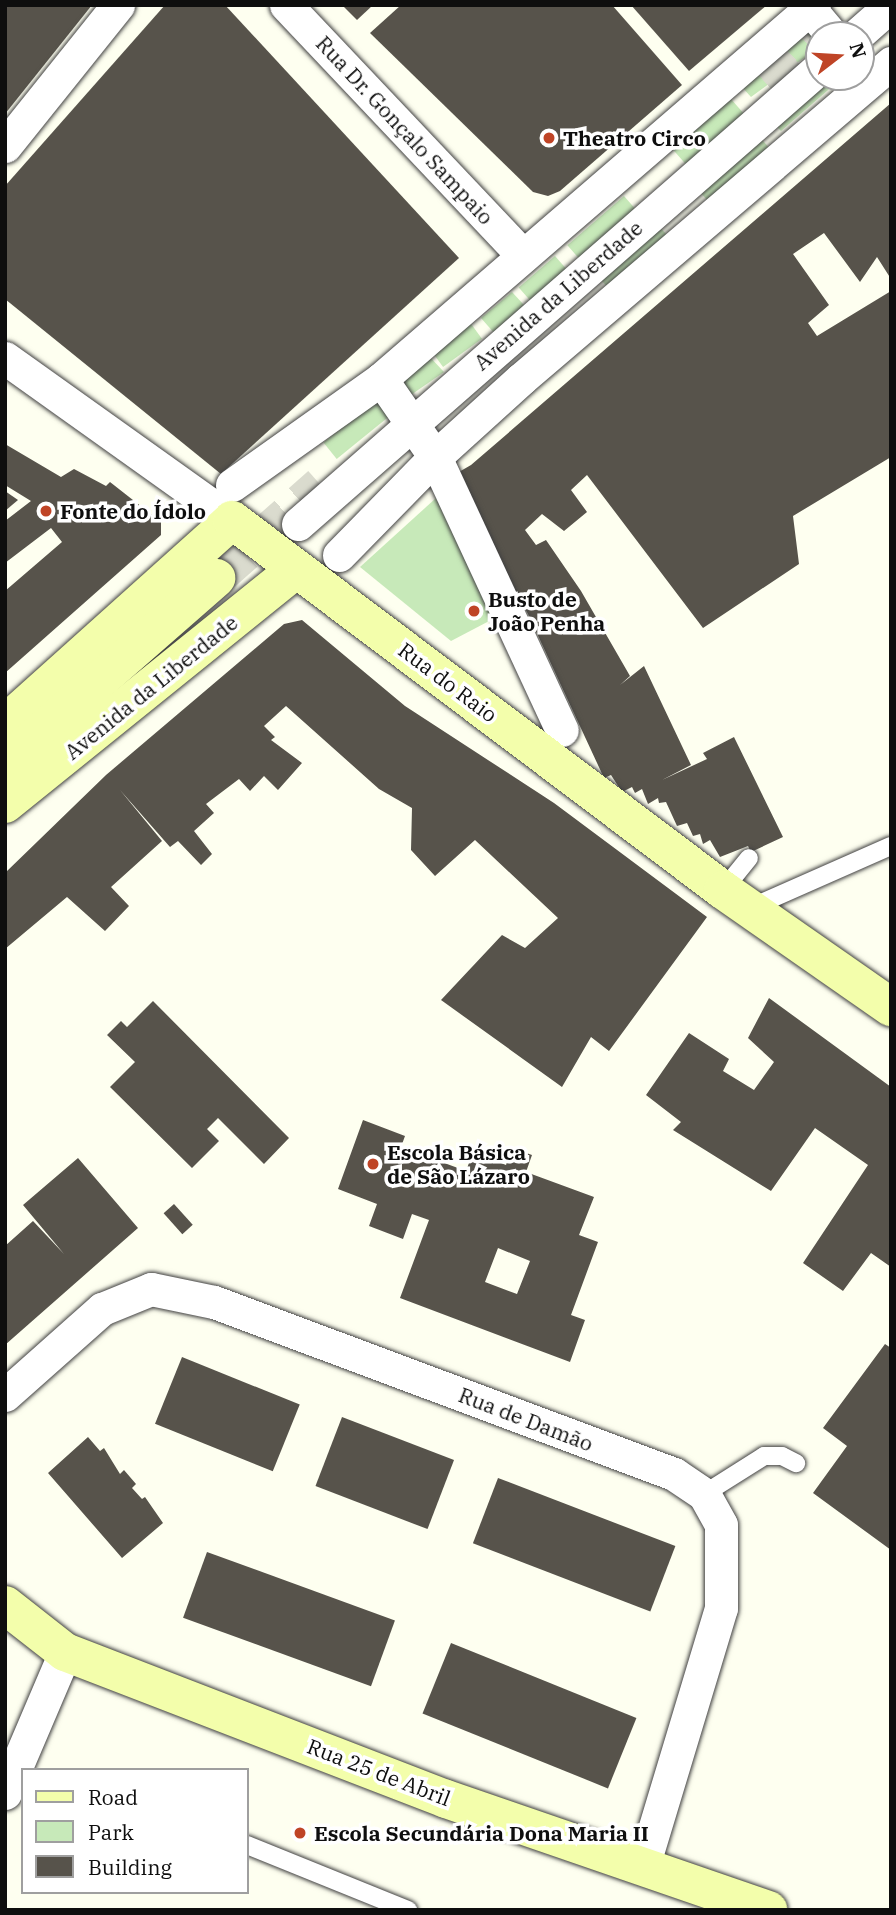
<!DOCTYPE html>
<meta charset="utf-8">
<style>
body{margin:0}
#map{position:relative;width:896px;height:1915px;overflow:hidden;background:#fefff0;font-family:"IBM Plex Serif",serif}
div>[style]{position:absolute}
.green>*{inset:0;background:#c7e9b9;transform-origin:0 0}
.building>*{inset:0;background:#57534b;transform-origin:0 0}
.secondary-tunnel>*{height:38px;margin-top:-19px;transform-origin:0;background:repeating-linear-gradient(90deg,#dadbce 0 38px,transparent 0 57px)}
.roads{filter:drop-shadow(0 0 2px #414141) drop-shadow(0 0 2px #414141)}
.lane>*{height:18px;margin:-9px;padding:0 9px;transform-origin:9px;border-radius:9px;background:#fff}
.street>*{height:33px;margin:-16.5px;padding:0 16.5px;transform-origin:16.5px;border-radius:16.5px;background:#fff}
.secondary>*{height:38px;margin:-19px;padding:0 19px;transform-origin:19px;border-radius:19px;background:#f3feab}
.dots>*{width:19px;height:19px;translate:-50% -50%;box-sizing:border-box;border:4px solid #fff;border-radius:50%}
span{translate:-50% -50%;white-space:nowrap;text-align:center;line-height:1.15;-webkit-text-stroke:7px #fff;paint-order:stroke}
.street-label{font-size:21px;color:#0e0e0e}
.poi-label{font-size:21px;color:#0e0e0e;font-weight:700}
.left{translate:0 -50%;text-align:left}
.frame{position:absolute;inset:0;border:7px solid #0e0e0e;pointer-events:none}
.legend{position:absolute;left:21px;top:1768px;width:228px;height:126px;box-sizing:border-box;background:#fff;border:2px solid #9f9f9f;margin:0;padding:9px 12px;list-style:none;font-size:21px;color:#0e0e0e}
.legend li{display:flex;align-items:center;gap:14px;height:35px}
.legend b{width:35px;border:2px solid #9f9f9f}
.north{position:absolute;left:805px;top:21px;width:70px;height:70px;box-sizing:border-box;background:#fff;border:2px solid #9f9f9f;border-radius:50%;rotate:73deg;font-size:19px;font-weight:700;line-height:28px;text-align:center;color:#0e0e0e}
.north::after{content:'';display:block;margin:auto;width:24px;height:32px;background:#bf4426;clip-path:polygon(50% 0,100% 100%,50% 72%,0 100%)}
</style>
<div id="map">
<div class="green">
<div style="clip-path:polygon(814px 24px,819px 47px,751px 97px,741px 86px)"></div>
<div style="clip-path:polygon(819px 77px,843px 77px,781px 131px,768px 118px)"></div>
<div style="left:731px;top:99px;width:21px;height:77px;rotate:49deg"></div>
<div style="left:757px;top:134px;width:18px;height:81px;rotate:49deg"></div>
<div style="left:624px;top:196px;width:21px;height:75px;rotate:49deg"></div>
<div style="left:655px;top:222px;width:19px;height:79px;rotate:47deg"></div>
<div style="left:555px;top:256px;width:20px;height:48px;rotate:49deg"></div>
<div style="clip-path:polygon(512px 292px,524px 305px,495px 334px,481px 318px)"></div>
<div style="left:469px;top:321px;width:22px;height:48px;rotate:54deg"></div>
<div style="clip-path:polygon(429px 356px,444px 372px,408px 397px,396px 383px)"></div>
<div style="left:381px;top:396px;width:21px;height:74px;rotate:51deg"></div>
<div style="clip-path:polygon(436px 498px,493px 619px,451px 641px,360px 567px)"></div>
</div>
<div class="building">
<div style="clip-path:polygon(5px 5px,92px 5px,5px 114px)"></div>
<div style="clip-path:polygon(165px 5px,225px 5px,459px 258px,221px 474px,5px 299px,5px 186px)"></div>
<div style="clip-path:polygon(342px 5px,373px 5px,357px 20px)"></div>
<div style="clip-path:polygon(401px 5px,612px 5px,682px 85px,560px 191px,548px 196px,533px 192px,370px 33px)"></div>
<div style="clip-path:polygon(631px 5px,767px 5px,689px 71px)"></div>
<div style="clip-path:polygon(891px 103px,891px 279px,877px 257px,860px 282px,824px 233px,793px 254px,829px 305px,808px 323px,817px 336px,891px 291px,891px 457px,793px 516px,799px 564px,703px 628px,587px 475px,571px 490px,587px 512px,564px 531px,542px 514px,525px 530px,536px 545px,546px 540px,581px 591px,630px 676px,620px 685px,644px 666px,691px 765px,662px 780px,707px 759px,703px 753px,734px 737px,783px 837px,751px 852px,748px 846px,720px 857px,710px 840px,703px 844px,700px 834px,693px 836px,687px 823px,677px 826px,666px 802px,659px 803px,658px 798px,648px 804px,642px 789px,635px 793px,632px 787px,622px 792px,611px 775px,604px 778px,528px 614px,452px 476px,471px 465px)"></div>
<div style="clip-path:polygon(5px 444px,61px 477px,74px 469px,106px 486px,110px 482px,161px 522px,161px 535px,5px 673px,5px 591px,62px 542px,51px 528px,5px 563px,5px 521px,31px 501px,5px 485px)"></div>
<div style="clip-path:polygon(5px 491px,18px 500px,5px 511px)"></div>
<div style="clip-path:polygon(302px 620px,405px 706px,554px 803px,707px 917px,609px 1051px,591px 1037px,562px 1087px,441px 1000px,502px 935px,525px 948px,558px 918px,475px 840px,435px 876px,411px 850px,412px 808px,379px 789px,286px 706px,264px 726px,275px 737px,271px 740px,302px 763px,278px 790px,264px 776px,250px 791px,239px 779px,206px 804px,214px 813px,194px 831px,212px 854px,201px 865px,178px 841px,170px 847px,120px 790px,162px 841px,111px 887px,129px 906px,105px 931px,67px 897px,5px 949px,5px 873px,106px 775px,284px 624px)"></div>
<div style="clip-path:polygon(769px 998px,891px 1087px,891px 1267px,871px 1253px,843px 1291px,803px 1263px,868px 1165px,815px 1128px,771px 1191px,673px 1130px,681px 1122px,646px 1095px,689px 1033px,729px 1059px,723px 1071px,754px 1090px,774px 1062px,748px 1038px)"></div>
<div style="clip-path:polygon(153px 1001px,289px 1138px,264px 1164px,218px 1118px,207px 1129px,219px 1141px,192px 1168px,110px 1087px,135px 1062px,107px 1035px,121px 1021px,127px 1027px)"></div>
<div style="clip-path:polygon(evenodd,363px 1120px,405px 1136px,401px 1147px,466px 1171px,473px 1152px,506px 1165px,512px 1148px,532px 1155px,526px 1172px,594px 1197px,579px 1235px,598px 1242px,571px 1315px,585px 1320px,570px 1362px,400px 1298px,429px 1220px,412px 1214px,403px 1239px,369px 1226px,377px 1204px,338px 1189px,363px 1120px,498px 1248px,530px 1261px,517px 1294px,485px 1282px,498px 1248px)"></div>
<div style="clip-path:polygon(78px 1158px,138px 1228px,5px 1345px,5px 1246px,33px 1221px,64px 1254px,23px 1205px)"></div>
<div style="left:174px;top:1204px;width:28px;height:14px;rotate:48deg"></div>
<div style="clip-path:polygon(885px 1344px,891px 1348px,891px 1550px,813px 1493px,847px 1446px,823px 1428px)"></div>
<div style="left:182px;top:1357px;width:127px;height:72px;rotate:22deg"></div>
<div style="left:342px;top:1417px;width:120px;height:74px;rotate:21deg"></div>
<div style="clip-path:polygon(88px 1437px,100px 1451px,104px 1448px,120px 1474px,124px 1470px,136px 1484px,132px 1488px,142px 1499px,145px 1497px,163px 1523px,122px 1558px,48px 1473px)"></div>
<div style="left:498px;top:1478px;width:190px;height:70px;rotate:21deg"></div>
<div style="left:207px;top:1552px;width:200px;height:70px;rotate:20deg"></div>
<div style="left:451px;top:1643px;width:200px;height:76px;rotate:22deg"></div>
</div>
<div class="secondary-tunnel">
<div style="left:771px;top:89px;width:64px;rotate:-41.9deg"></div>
<div style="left:216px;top:578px;width:140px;rotate:-41.5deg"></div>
</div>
<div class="roads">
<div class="lane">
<div style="left:723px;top:890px;width:41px;rotate:-50.9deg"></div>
<div style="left:748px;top:909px;width:156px;rotate:-23.8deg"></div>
<div style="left:704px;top:1494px;width:71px;rotate:-32.3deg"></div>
<div style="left:764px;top:1456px;width:18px"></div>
<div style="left:782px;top:1456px;width:16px;rotate:27deg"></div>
<div style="left:247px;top:1845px;width:174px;rotate:22deg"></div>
</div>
<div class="street">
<div style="left:286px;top:5px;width:345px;rotate:46.6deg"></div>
<div style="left:810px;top:9px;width:34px;rotate:50deg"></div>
<div style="left:857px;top:35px;width:45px;rotate:-41.4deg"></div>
<div style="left:5px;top:146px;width:181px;rotate:-51.3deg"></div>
<div style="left:5px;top:358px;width:279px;rotate:35.5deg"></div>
<div style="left:381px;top:379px;width:95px;rotate:55.3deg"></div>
<div style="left:435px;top:457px;width:301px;rotate:65.1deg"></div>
<div style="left:232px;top:485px;width:183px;rotate:-35.4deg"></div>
<div style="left:381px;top:379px;width:572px;rotate:-40.82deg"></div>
<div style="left:298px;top:524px;width:692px;rotate:-41.19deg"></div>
<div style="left:339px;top:555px;width:137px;rotate:-45.6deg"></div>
<div style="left:435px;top:457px;width:116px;rotate:-42.2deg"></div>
<div style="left:521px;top:379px;width:487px;rotate:-40.5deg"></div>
<div style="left:5px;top:1395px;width:130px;rotate:-41.6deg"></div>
<div style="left:102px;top:1309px;width:53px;rotate:-22.2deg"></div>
<div style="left:151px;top:1289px;width:64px;rotate:11.7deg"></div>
<div style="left:214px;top:1302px;width:491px;rotate:20.5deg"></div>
<div style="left:674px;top:1474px;width:36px;rotate:34deg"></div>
<div style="left:704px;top:1494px;width:35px;rotate:61deg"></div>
<div style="left:721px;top:1525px;width:83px;rotate:90deg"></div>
<div style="left:721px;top:1608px;width:266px;rotate:106.8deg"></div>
<div style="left:5px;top:1793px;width:153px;rotate:-66.9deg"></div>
</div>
<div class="secondary">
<div style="left:5px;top:724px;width:305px;rotate:-41.9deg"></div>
<div style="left:232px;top:520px;width:615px;rotate:37deg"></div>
<div style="left:723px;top:890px;width:205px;rotate:34.9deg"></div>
<div style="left:5px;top:763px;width:281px;rotate:-41.2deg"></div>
<div style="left:5px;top:804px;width:374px;rotate:-38.9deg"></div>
<div style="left:5px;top:1605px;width:76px;rotate:38.1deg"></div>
<div style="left:65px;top:1652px;width:408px;rotate:21.1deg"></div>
<div style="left:446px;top:1799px;width:341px;rotate:19deg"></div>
</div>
</div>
<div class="dots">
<div style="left:549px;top:138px;background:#bf4426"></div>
<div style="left:46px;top:511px;background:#bf4426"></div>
<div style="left:474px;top:611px;background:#bf4426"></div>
<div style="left:373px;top:1164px;background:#bf4426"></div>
<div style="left:300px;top:1833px;background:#bf4426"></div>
</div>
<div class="street-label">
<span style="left:405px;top:130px;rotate:47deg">Rua Dr. Gonçalo Sampaio</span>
<span style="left:558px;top:295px;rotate:-41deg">Avenida da Liberdade</span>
<span style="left:448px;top:682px;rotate:37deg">Rua do Raio</span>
<span style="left:151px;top:687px;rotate:-39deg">Avenida da Liberdade</span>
<span style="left:526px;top:1419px;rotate:21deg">Rua de Damão</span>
<span style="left:379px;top:1772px;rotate:21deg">Rua 25 de Abril</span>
</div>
<div class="poi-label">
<span class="left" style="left:563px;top:138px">Theatro Circo</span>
<span class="left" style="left:60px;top:511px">Fonte do Ídolo</span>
<span class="left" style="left:488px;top:611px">Busto de<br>João Penha</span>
<span class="left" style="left:387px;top:1164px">Escola Básica<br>de São Lázaro</span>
<span class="left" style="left:314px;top:1833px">Escola Secundária Dona Maria II</span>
</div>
<div class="frame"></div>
<ul class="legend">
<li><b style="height:9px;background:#f3feab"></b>Road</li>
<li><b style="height:19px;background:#c7e9b9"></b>Park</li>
<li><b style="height:19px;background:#57534b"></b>Building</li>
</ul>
<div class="north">N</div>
</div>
